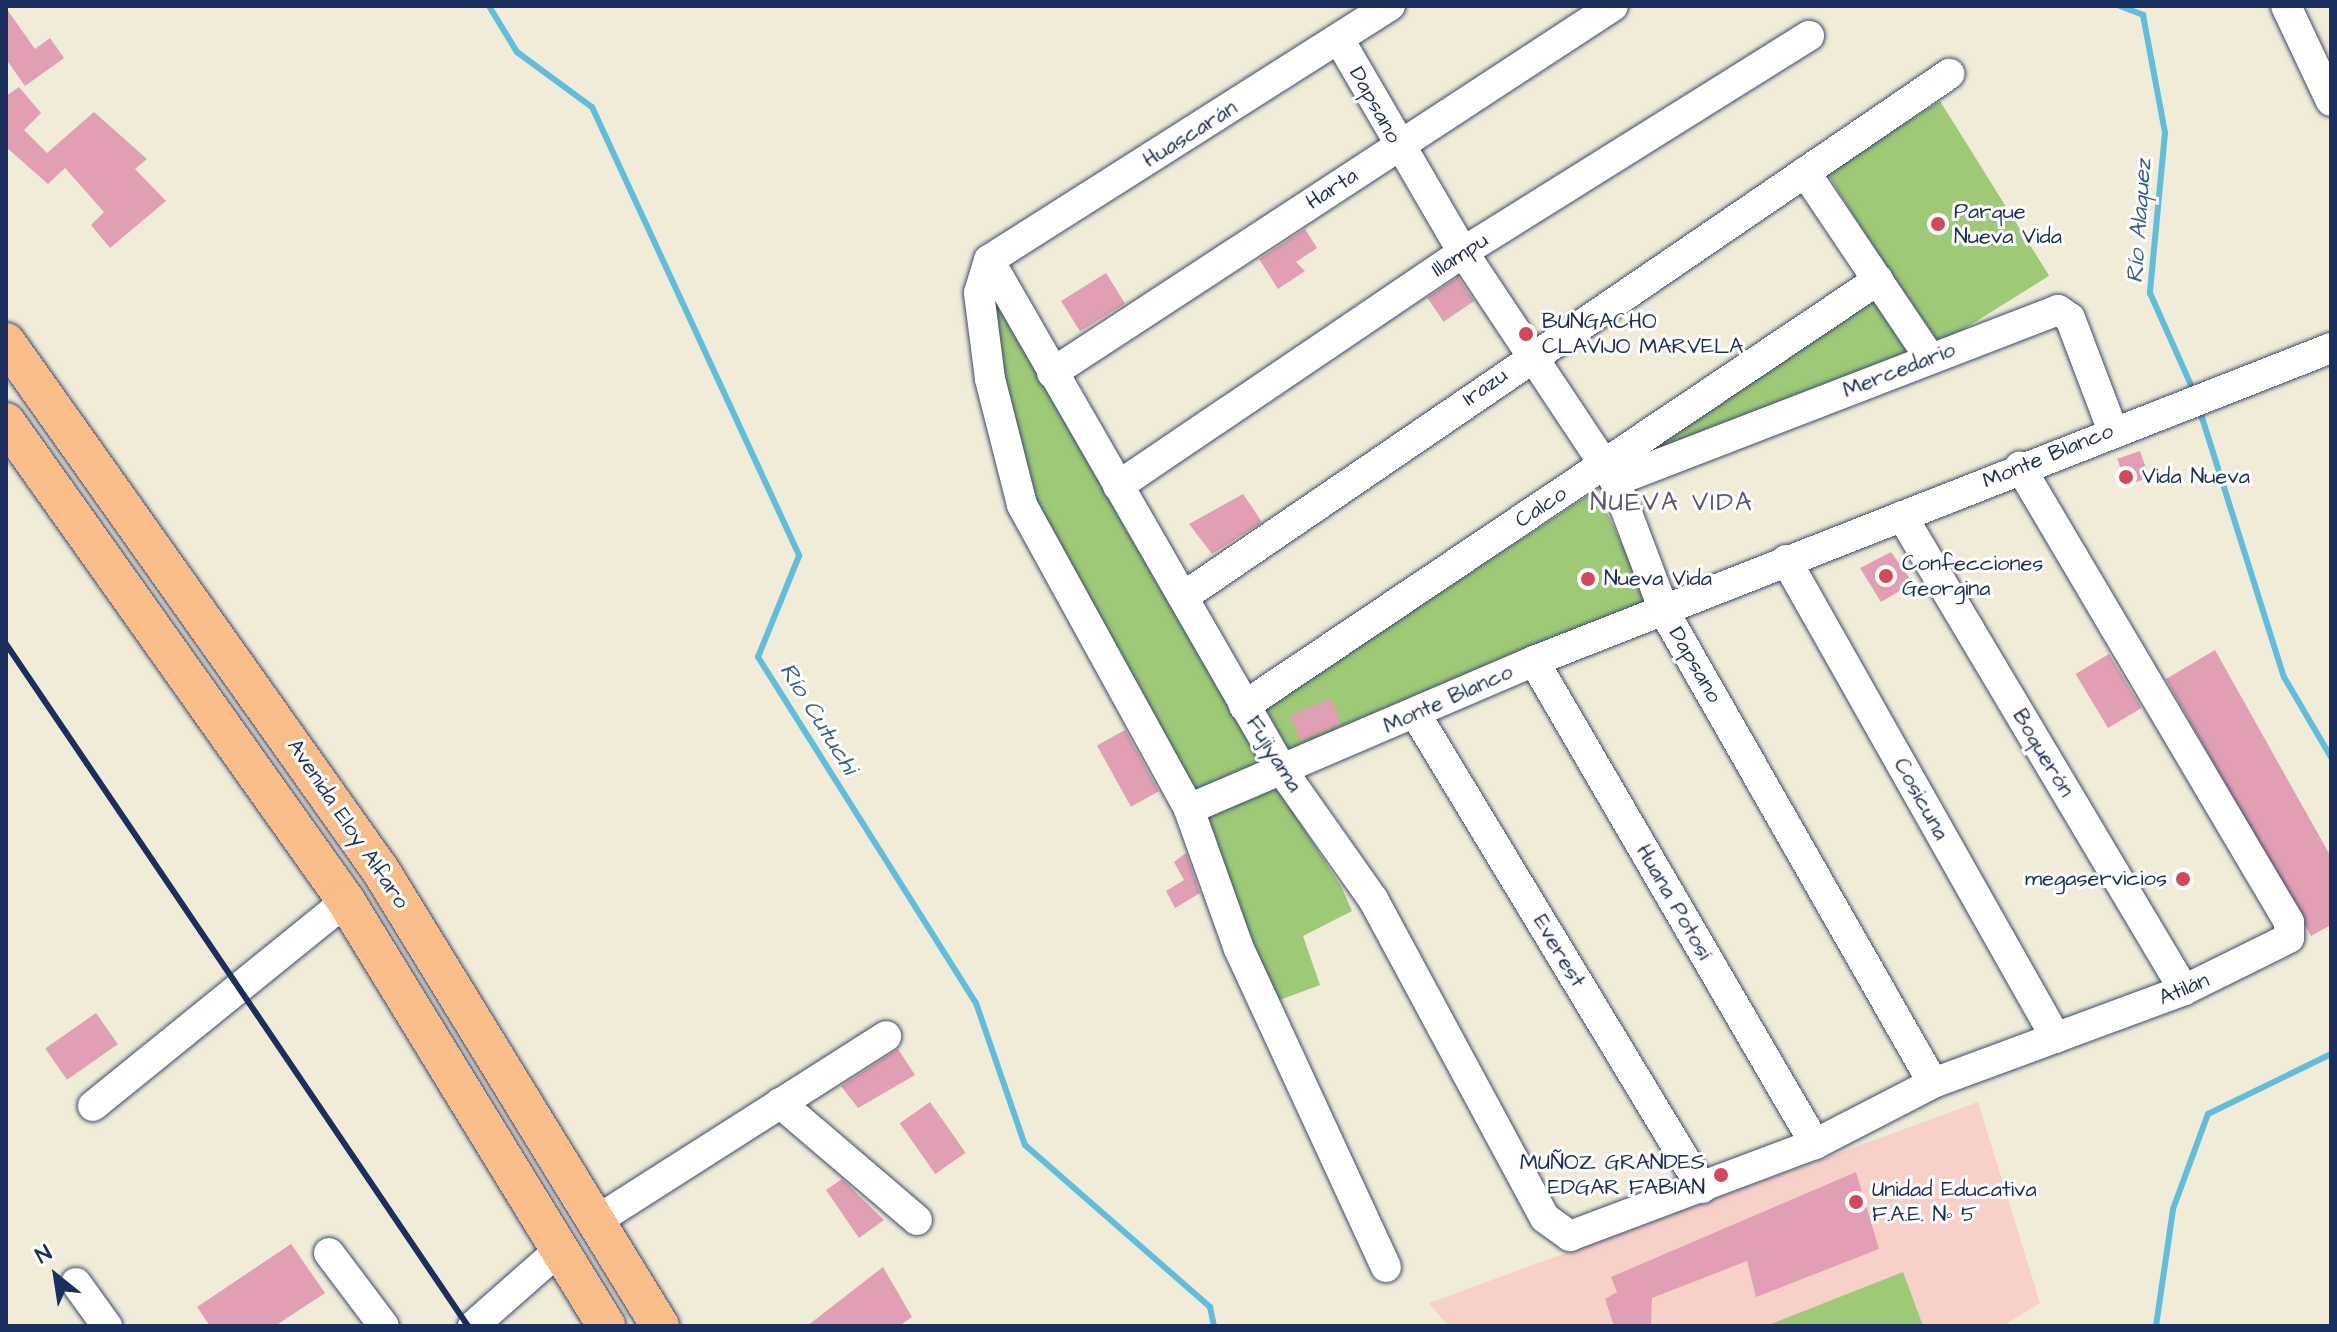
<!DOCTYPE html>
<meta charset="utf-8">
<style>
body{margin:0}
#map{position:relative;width:2337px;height:1332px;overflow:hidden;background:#f0ecd7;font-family:"Architects Daughter",sans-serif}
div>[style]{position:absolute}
.built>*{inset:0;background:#f7d1c8}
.green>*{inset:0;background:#9ec976;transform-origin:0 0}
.stream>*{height:6px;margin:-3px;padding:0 3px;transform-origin:3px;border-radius:3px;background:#5fbddd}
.building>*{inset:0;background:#e19fb3;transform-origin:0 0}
.roads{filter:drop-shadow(0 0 2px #3b4b70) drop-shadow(0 0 2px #3b4b70)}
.minor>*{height:30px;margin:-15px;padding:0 15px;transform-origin:15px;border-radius:15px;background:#fff}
.major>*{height:38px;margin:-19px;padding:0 19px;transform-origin:19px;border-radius:19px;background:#f8bd88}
.rail>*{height:6px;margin:-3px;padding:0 3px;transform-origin:3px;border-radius:3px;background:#1b2f5e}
.dots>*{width:22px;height:22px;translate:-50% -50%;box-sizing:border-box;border:4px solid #fff;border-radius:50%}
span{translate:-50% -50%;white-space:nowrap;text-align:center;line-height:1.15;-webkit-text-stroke:6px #fff;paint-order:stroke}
.street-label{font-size:22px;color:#1b2f5e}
.poi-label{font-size:22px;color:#1b2f5e}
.left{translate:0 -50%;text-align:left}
.right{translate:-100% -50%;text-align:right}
.water-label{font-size:24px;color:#33618a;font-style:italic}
.quarter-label{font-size:26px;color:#60567c;letter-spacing:2px}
.frame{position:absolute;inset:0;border:8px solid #1b2f5e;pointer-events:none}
.north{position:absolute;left:16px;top:1236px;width:80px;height:80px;-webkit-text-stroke:6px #fff;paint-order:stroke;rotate:330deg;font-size:22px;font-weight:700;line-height:32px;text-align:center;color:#1b2f5e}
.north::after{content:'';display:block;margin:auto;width:28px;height:36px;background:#1b2f5e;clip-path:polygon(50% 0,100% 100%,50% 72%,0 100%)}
</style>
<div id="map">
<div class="built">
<div style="clip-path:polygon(1978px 1102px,2040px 1303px,2003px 1326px,1448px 1326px,1429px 1303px)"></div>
</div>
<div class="green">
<div style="left:1940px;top:101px;width:206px;height:134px;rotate:58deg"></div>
<div style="clip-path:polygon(993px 282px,1265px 768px,1342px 888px,1352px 911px,1303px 936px,1320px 985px,1277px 1001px,1020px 471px,996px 373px)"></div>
<div style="clip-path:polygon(1874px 297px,1912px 352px,1634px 462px)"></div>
<div style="clip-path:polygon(1596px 490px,1651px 605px,1291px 754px,1265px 708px)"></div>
<div style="clip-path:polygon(1903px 1272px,1923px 1326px,1766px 1326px)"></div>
</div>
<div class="stream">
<div style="left:489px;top:6px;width:54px;rotate:58.7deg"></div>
<div style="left:517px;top:52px;width:93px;rotate:36.3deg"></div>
<div style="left:592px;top:107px;width:494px;rotate:65.2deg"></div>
<div style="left:799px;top:556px;width:109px;rotate:112.1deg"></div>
<div style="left:758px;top:657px;width:409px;rotate:57.8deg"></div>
<div style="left:976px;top:1003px;width:150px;rotate:71deg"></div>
<div style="left:1025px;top:1145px;width:246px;rotate:41.2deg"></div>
<div style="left:1210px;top:1307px;width:19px;rotate:78deg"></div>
<div style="left:2120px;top:6px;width:25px;rotate:21deg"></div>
<div style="left:2143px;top:15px;width:120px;rotate:79.4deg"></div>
<div style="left:2165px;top:133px;width:161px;rotate:95.4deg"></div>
<div style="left:2150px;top:293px;width:111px;rotate:66deg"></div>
<div style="left:2199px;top:408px;width:282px;rotate:72.5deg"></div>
<div style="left:2284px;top:677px;width:93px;rotate:59.6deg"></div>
<div style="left:2156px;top:1326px;width:118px;rotate:-81.7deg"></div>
<div style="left:2173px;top:1209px;width:101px;rotate:-69.8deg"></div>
<div style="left:2208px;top:1114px;width:137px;rotate:-26deg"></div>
</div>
<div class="building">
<div style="clip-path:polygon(6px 8px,35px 49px,50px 38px,64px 58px,25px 86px,6px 59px)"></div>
<div style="clip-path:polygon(19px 87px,41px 113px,24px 130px,47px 153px,94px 112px,147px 159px,135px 169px,166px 201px,110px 248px,91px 225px,104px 212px,65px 168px,48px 184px,6px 147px,6px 96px)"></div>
<div style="clip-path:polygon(1305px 229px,1317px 248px,1296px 262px,1305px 271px,1278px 289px,1259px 259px)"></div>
<div style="left:1106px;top:273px;width:36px;height:53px;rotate:58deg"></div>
<div style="left:1458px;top:277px;width:29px;height:37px;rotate:56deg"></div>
<div style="left:2140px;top:451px;width:28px;height:24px;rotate:71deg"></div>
<div style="clip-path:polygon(1243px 494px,1262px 522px,1212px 554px,1189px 524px)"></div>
<div style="clip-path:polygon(1891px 552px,1913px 583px,1881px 602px,1860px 568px)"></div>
<div style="clip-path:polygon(2215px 650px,2331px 857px,2331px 925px,2311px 936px,2166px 679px)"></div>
<div style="left:2109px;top:654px;width:63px;height:39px;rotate:59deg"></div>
<div style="left:1331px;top:699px;width:27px;height:44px;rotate:68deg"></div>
<div style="left:1125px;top:730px;width:70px;height:32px;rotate:61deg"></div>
<div style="clip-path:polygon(1186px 853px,1200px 893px,1175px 908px,1166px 891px,1184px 880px,1174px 862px)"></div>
<div style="left:96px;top:1013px;width:38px;height:62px;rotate:55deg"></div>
<div style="clip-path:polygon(898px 1049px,915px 1075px,858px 1108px,841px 1086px)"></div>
<div style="left:930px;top:1102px;width:62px;height:37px;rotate:55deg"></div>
<div style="clip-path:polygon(1856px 1172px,1879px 1249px,1756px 1297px,1747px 1261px,1652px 1298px,1651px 1326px,1614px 1326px,1605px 1299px,1617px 1292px,1611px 1277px)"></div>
<div style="clip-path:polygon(842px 1179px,884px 1220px,859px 1238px,826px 1190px)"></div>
<div style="clip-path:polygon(291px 1244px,325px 1293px,275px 1326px,210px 1326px,197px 1307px)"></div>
<div style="clip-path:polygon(883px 1267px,912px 1317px,899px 1326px,807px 1326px)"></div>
</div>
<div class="roads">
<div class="minor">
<div style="left:2286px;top:6px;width:105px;rotate:64.7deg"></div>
<div style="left:1340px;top:41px;width:244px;rotate:59.8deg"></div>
<div style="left:1463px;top:252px;width:275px;rotate:56.4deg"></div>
<div style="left:1615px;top:481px;width:141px;rotate:69.3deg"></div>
<div style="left:1665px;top:613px;width:541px;rotate:60.31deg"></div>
<div style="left:1805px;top:172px;width:224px;rotate:56.1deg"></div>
<div style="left:989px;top:260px;width:592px;rotate:60.1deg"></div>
<div style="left:1284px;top:773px;width:154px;rotate:54.8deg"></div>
<div style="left:1373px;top:899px;width:362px;rotate:61.7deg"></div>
<div style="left:1545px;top:1218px;width:31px;rotate:36deg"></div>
<div style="left:1570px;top:1236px;width:262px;rotate:-20.6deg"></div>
<div style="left:1815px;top:1144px;width:133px;rotate:-27.3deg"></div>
<div style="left:1933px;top:1083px;width:268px;rotate:-20.3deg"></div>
<div style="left:2184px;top:990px;width:117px;rotate:-26.3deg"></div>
<div style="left:2289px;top:938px;width:16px;rotate:-90deg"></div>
<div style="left:2289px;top:922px;width:529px;rotate:-120.59deg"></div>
<div style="left:989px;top:260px;width:34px;rotate:107deg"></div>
<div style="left:979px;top:293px;width:87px;rotate:82.7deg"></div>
<div style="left:990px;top:379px;width:130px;rotate:75.7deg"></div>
<div style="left:1022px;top:505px;width:347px;rotate:61.2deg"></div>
<div style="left:989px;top:260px;width:475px;rotate:-32.4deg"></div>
<div style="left:1052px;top:373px;width:670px;rotate:-33.19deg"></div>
<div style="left:1615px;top:481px;width:475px;rotate:-21.1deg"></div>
<div style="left:2058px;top:310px;width:14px;rotate:34deg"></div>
<div style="left:2070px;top:318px;width:121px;rotate:69.2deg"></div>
<div style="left:1118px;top:486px;width:417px;rotate:-34.1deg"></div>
<div style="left:1463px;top:252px;width:408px;rotate:-32deg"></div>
<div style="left:1902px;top:516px;width:552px;rotate:59.25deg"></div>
<div style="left:1786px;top:560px;width:549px;rotate:60.54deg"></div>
<div style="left:1183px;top:597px;width:928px;rotate:-34.32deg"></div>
<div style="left:1534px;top:661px;width:559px;rotate:59.81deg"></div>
<div style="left:1244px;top:706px;width:764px;rotate:-33.9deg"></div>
<div style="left:1415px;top:713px;width:555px;rotate:58.86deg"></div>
<div style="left:780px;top:1103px;width:180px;rotate:40.5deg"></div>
<div style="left:93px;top:1106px;width:326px;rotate:-39deg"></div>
<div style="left:596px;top:1221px;width:344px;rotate:-32.5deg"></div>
<div style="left:329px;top:1253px;width:91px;rotate:53deg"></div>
<div style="left:1386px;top:1267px;width:350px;rotate:-114.8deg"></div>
<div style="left:1239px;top:949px;width:149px;rotate:-109.7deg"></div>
<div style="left:1189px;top:809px;width:375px;rotate:-23.2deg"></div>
<div style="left:1534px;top:661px;width:856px;rotate:-21.44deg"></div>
<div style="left:76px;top:1283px;width:53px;rotate:54.2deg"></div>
<div style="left:473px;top:1326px;width:113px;rotate:-41.4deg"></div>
</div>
<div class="major">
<div style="left:6px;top:342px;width:648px;rotate:54.67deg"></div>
<div style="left:381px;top:871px;width:534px;rotate:58.48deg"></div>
<div style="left:6px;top:422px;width:587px;rotate:54.63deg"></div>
<div style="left:346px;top:901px;width:498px;rotate:58.5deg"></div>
</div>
</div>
<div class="rail">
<div style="left:6px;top:644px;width:824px;rotate:55.89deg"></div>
</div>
<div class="dots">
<div style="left:1938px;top:224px;background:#d1495b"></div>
<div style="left:1526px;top:334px;background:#d1495b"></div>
<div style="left:2126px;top:477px;background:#d1495b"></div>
<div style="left:1886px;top:576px;background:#d1495b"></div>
<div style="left:1588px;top:579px;background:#d1495b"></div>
<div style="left:2183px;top:879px;background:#d1495b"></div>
<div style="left:1721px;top:1175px;background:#d1495b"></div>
<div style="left:1856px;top:1202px;background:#d1495b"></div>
</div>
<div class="street-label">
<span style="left:1375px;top:105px;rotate:61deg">Dapsano</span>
<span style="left:1190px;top:134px;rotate:-32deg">Huascarán</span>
<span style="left:1332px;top:189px;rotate:-33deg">Harta</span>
<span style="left:1460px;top:255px;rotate:-33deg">Illampu</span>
<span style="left:1899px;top:370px;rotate:-21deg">Mercedario</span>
<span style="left:1485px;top:387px;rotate:-35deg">Irazu</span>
<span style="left:2048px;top:456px;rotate:-22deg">Monte Blanco</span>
<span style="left:1541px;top:507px;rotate:-34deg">Calco</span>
<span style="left:1695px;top:665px;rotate:60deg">Dapsano</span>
<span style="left:1448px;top:699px;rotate:-24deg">Monte Blanco</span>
<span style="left:2043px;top:753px;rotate:59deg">Boquerón</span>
<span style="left:1274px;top:754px;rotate:58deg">Fujiyama</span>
<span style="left:1921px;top:799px;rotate:61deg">Cosicuna</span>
<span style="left:348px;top:824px;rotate:56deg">Avenida Eloy Alfaro</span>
<span style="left:1674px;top:902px;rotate:60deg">Huana Potosí</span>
<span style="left:1559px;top:951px;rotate:59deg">Everest</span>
<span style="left:2184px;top:989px;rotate:-22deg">Atilán</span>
</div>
<div class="poi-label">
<span class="left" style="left:1954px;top:224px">Parque<br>Nueva Vida</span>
<span class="left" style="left:1542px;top:334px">BUNGACHO<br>CLAVIJO MARVELA</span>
<span class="left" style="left:2142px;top:477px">Vida Nueva</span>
<span class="left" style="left:1902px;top:576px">Confecciones<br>Georgina</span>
<span class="left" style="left:1604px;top:579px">Nueva Vida</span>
<span class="right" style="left:2167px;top:879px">megaservicios</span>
<span class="right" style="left:1705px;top:1175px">MUÑOZ GRANDES<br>EDGAR FABIAN</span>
<span class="left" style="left:1872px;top:1202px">Unidad Educativa<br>F.A.E. Nº 5</span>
</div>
<div class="water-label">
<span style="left:2140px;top:221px;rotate:-86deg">Río Alaquez</span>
<span style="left:818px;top:719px;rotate:58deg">Río Cutuchi</span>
</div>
<div class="quarter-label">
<span style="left:1672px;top:503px">NUEVA VIDA</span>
</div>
<div class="frame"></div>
<div class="north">N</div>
</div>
